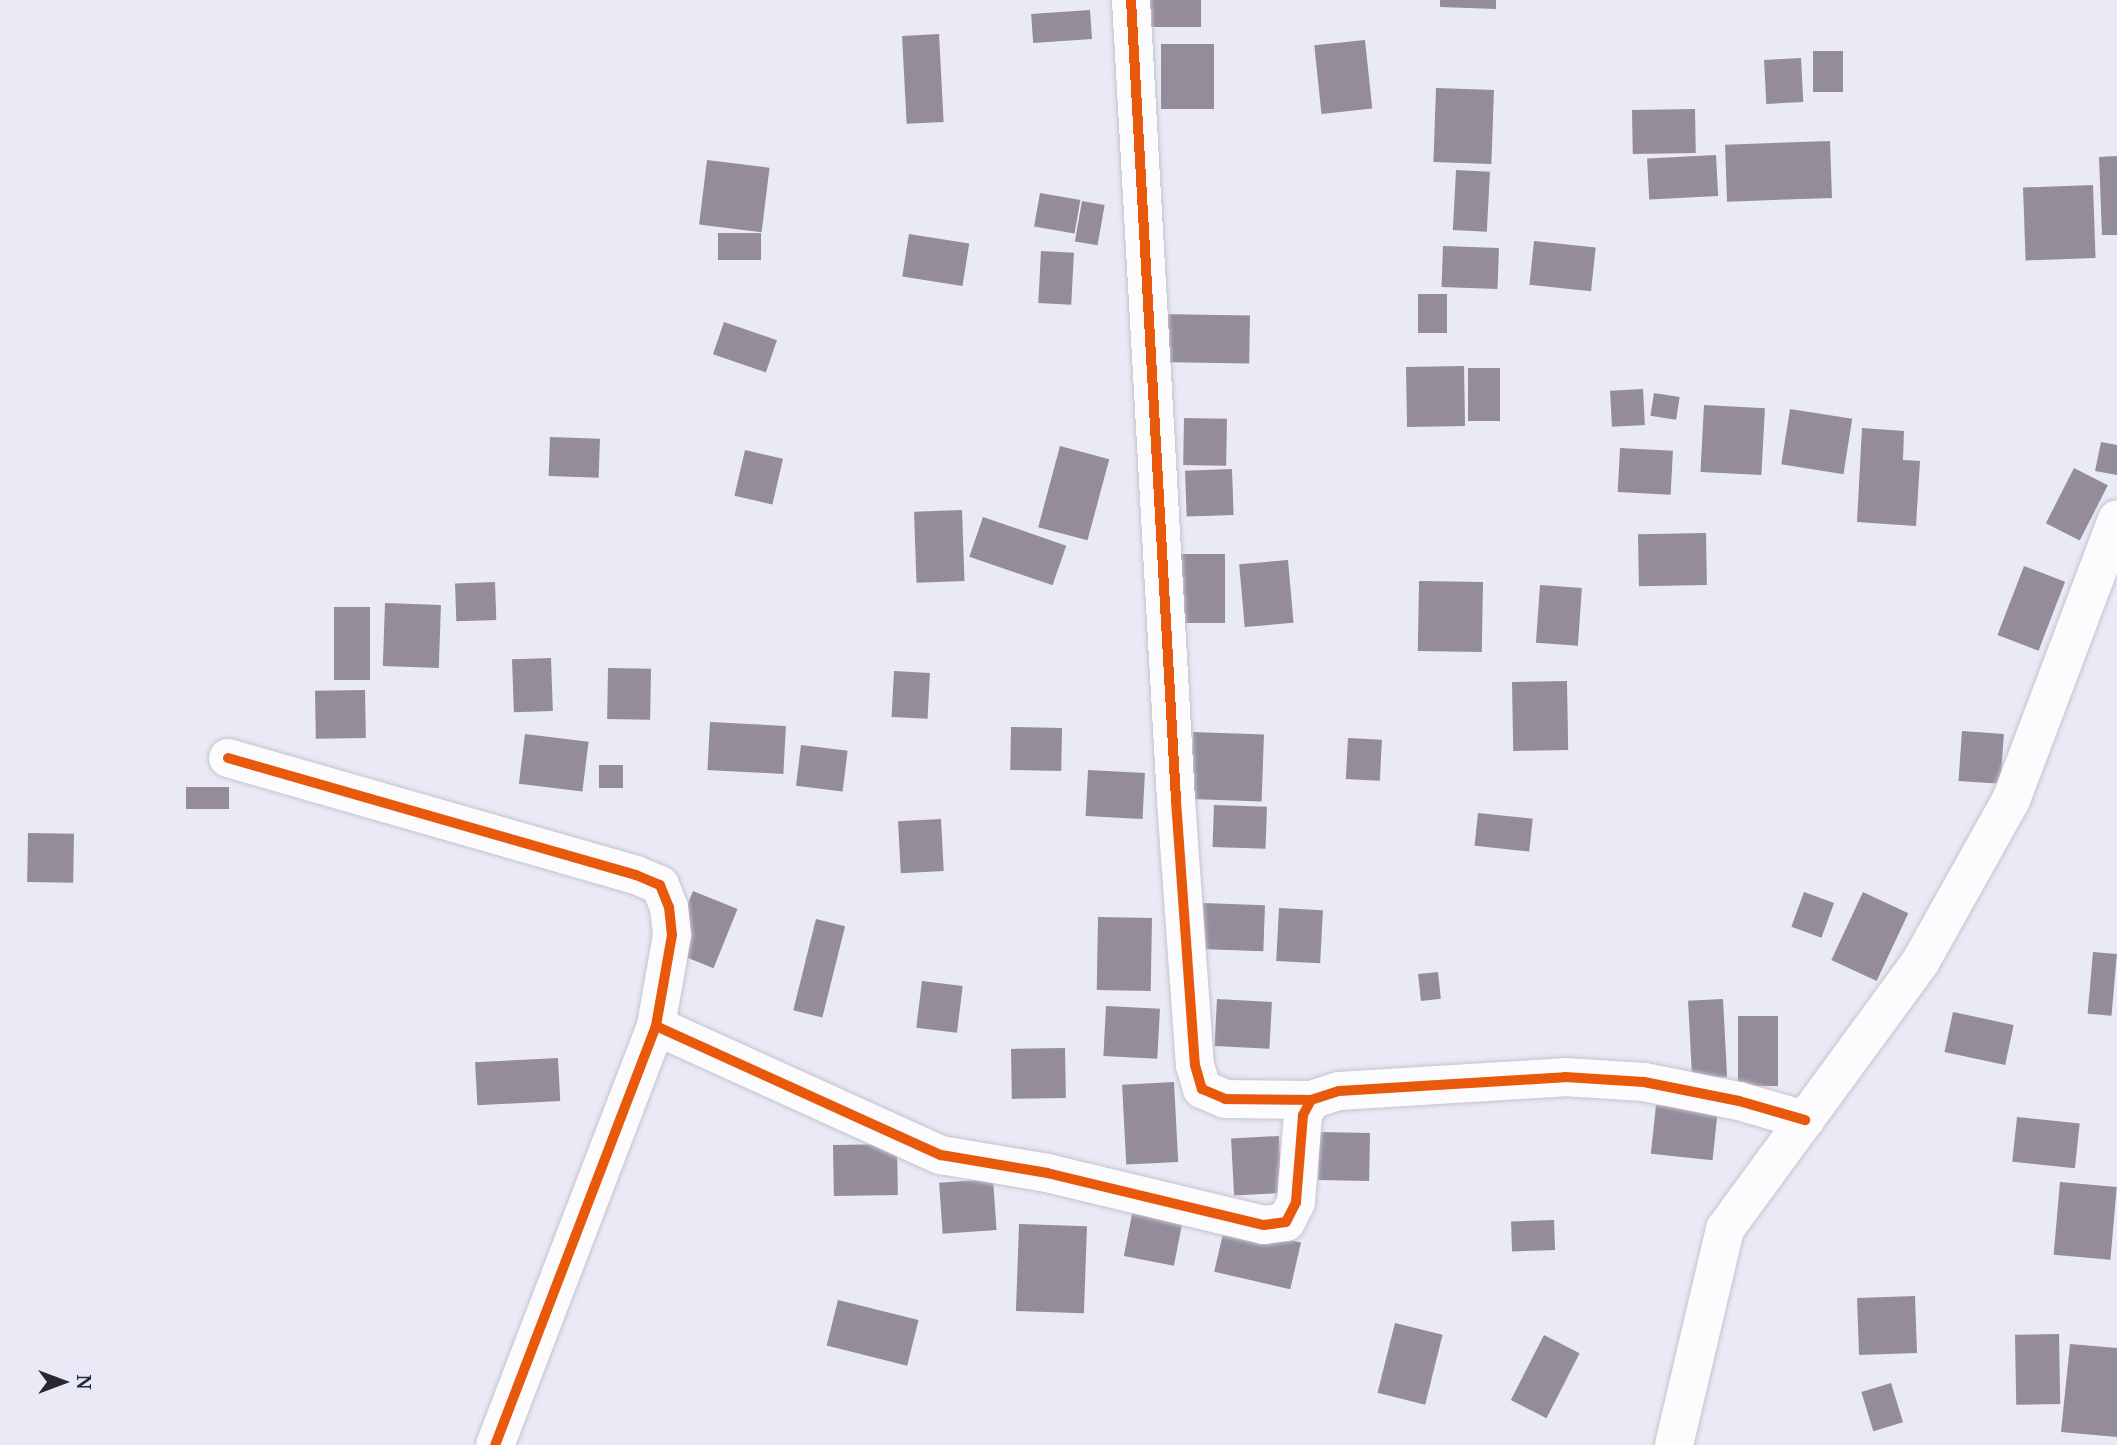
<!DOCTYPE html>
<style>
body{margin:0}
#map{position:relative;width:2117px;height:1445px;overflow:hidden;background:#eaeaf6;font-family:"Noto Serif",serif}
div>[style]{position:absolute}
.building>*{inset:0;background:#948c9b;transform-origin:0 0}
.roads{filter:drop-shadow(0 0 2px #c4c4ce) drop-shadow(0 0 2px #c4c4ce)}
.minor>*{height:38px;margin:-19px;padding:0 19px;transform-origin:19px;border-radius:19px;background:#fcfcfe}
.cycleway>*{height:10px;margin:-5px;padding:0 5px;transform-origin:5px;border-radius:5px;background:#e8590c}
span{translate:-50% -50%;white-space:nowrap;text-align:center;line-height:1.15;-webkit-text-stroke:7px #e5e6fb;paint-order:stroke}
.north{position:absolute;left:28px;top:1347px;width:70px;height:70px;-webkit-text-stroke:5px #e5e6fb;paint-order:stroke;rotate:90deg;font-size:19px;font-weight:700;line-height:28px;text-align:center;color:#282832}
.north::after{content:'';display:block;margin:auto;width:24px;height:32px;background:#282832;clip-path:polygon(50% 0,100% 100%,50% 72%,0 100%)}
</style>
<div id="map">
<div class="building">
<div style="left:1145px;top:0;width:56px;height:27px"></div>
<div style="clip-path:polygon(1440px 0,1496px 0,1496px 9px,1440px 7px)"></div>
<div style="left:1090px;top:10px;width:29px;height:59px;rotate:86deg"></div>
<div style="left:939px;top:34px;width:88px;height:37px;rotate:87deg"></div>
<div style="left:1365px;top:40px;width:69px;height:51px;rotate:84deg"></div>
<div style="left:1161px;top:44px;width:53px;height:65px"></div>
<div style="left:1843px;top:51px;width:41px;height:30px;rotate:90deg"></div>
<div style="left:1801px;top:58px;width:44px;height:37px;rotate:87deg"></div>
<div style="left:1436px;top:88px;width:58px;height:74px;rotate:2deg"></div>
<div style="left:1695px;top:109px;width:44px;height:63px;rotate:89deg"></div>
<div style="left:1830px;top:141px;width:57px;height:105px;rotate:88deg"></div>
<div style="left:1716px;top:155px;width:41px;height:69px;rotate:87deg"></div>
<div style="clip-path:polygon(2117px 156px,2117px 235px,2102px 235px,2099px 157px)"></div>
<div style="left:707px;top:160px;width:63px;height:65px;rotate:7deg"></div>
<div style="left:1456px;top:170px;width:34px;height:60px;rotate:3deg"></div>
<div style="left:2093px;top:185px;width:73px;height:70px;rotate:88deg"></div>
<div style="left:1040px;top:193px;width:41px;height:34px;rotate:10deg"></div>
<div style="left:1082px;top:201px;width:23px;height:41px;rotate:10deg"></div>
<div style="left:718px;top:233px;width:43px;height:27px"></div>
<div style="left:909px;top:234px;width:61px;height:43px;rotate:9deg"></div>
<div style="left:1534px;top:241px;width:62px;height:44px;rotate:6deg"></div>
<div style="left:1443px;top:246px;width:56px;height:41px;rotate:2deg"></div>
<div style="left:1041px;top:251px;width:33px;height:52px;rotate:3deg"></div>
<div style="left:1418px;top:294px;width:29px;height:39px"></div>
<div style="left:1159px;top:314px;width:91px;height:48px;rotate:1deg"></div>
<div style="left:724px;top:322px;width:56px;height:34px;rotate:19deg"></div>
<div style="left:1464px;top:366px;width:60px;height:58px;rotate:89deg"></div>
<div style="left:1468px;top:368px;width:32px;height:53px"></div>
<div style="left:1643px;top:389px;width:36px;height:33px;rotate:87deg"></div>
<div style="left:1654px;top:393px;width:26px;height:23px;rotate:9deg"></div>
<div style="left:1704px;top:405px;width:61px;height:67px;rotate:3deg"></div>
<div style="left:1790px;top:409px;width:63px;height:56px;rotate:9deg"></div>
<div style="left:1184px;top:418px;width:43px;height:47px;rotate:1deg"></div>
<div style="clip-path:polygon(1862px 428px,1904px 431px,1903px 460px,1920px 461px,1916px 526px,1857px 522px)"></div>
<div style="left:550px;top:437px;width:50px;height:39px;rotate:2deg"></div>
<div style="clip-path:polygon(2101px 442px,2117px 445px,2117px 475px,2095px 471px)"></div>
<div style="left:1060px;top:446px;width:51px;height:84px;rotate:15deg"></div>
<div style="left:1620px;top:448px;width:53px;height:44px;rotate:3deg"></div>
<div style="left:745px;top:450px;width:39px;height:47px;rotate:13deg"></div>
<div style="left:2074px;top:468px;width:38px;height:62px;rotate:27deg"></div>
<div style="left:1232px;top:469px;width:46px;height:47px;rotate:88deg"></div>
<div style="left:962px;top:510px;width:71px;height:48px;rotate:88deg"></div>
<div style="left:983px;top:517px;width:88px;height:42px;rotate:19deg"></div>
<div style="left:1706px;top:533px;width:52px;height:68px;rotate:89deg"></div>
<div style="left:1225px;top:554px;width:69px;height:48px;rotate:90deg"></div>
<div style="left:1288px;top:560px;width:63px;height:49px;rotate:85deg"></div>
<div style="left:2024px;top:566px;width:44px;height:74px;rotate:21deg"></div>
<div style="left:1419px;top:581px;width:64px;height:70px;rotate:1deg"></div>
<div style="left:495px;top:582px;width:38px;height:40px;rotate:88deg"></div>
<div style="left:1540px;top:585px;width:42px;height:58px;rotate:4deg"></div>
<div style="left:385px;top:603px;width:56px;height:63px;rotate:2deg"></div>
<div style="left:334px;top:607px;width:36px;height:73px"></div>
<div style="left:551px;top:658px;width:53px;height:39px;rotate:88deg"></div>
<div style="left:608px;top:668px;width:43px;height:51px;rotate:1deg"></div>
<div style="left:894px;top:671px;width:36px;height:46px;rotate:3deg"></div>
<div style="left:1567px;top:681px;width:69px;height:55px;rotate:89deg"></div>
<div style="left:365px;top:690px;width:48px;height:50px;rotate:89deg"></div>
<div style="left:710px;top:722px;width:76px;height:48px;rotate:3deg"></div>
<div style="left:1011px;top:727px;width:51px;height:43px;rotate:1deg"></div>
<div style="left:1962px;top:731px;width:42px;height:50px;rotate:4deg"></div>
<div style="left:1193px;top:732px;width:71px;height:67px;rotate:2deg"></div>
<div style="left:525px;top:734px;width:64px;height:50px;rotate:7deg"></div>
<div style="left:1348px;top:738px;width:34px;height:41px;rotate:3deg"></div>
<div style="left:801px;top:745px;width:47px;height:41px;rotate:7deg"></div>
<div style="left:599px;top:765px;width:24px;height:23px"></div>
<div style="left:1088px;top:770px;width:57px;height:46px;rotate:3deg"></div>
<div style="left:229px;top:787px;width:22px;height:43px;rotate:90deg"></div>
<div style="left:1214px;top:805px;width:53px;height:42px;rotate:2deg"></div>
<div style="left:1478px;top:813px;width:55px;height:33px;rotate:6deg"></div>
<div style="left:941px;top:819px;width:52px;height:43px;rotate:87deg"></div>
<div style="left:28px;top:833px;width:46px;height:49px;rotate:1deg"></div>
<div style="left:693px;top:891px;width:48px;height:64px;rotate:22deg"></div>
<div style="left:1804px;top:892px;width:32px;height:37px;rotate:20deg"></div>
<div style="left:1863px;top:892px;width:50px;height:75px;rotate:25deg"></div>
<div style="left:1202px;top:903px;width:63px;height:46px;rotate:2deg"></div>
<div style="left:1279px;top:908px;width:44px;height:53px;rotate:3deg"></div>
<div style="left:1098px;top:917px;width:54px;height:73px;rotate:1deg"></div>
<div style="left:816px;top:919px;width:30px;height:94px;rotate:14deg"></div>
<div style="left:2093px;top:952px;width:24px;height:62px;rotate:5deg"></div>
<div style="left:1438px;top:972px;width:27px;height:20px;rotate:84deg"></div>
<div style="left:922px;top:981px;width:41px;height:47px;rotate:7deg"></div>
<div style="left:1217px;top:999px;width:55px;height:47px;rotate:3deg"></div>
<div style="left:1723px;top:999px;width:78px;height:35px;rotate:87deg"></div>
<div style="left:1106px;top:1006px;width:54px;height:50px;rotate:3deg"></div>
<div style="left:1953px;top:1012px;width:62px;height:41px;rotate:12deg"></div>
<div style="left:1738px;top:1016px;width:40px;height:70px"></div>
<div style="left:1065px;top:1048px;width:50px;height:54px;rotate:89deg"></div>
<div style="left:558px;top:1058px;width:43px;height:83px;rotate:87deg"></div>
<div style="left:1174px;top:1082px;width:80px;height:52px;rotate:87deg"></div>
<div style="left:1656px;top:1105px;width:62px;height:49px;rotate:6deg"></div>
<div style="left:2017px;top:1117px;width:63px;height:45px;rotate:6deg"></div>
<div style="left:1319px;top:1132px;width:51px;height:48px;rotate:1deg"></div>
<div style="left:1279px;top:1136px;width:57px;height:48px;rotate:87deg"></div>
<div style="left:897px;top:1144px;width:51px;height:64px;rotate:89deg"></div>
<div style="left:993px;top:1179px;width:51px;height:54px;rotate:86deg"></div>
<div style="left:2060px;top:1182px;width:57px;height:73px;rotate:5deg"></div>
<div style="left:1133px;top:1209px;width:51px;height:48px;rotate:11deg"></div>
<div style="left:1554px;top:1220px;width:30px;height:43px;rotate:88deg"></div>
<div style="left:1019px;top:1224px;width:68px;height:87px;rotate:2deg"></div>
<div style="left:1225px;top:1225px;width:78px;height:48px;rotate:13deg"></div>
<div style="left:1915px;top:1296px;width:57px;height:58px;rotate:88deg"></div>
<div style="left:838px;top:1300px;width:83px;height:47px;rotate:14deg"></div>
<div style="left:1395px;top:1323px;width:49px;height:72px;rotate:14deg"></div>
<div style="left:2059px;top:1334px;width:70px;height:44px;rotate:89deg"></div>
<div style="left:1544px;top:1335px;width:40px;height:73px;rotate:27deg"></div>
<div style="clip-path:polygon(2070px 1344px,2117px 1348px,2117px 1437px,2061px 1432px)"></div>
<div style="left:1891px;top:1383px;width:41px;height:31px;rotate:73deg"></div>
</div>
<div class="roads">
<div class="minor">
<div style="left:1131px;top:0;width:802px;rotate:86.78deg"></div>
<div style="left:1176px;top:801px;width:265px;rotate:85.9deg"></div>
<div style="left:1195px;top:1065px;width:25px;rotate:74deg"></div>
<div style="left:1202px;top:1089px;width:25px;rotate:23deg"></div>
<div style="left:1225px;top:1099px;width:86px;rotate:0.7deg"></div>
<div style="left:228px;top:758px;width:424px;rotate:16deg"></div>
<div style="left:636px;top:875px;width:26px;rotate:23deg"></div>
<div style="left:660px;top:885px;width:24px;rotate:68deg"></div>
<div style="left:669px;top:907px;width:28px;rotate:84deg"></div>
<div style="left:672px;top:935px;width:92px;rotate:100deg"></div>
<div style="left:656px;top:1026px;width:449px;rotate:111deg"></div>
<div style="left:656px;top:1026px;width:313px;rotate:24.4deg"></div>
<div style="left:941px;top:1155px;width:108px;rotate:9.6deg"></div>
<div style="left:1047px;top:1173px;width:223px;rotate:13.5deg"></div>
<div style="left:1264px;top:1225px;width:22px;rotate:-8deg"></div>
<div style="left:1286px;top:1222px;width:22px;rotate:-63deg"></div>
<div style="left:1296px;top:1202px;width:87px;rotate:-85.4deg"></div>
<div style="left:1303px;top:1115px;width:17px;rotate:-62deg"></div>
<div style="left:1311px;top:1100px;width:29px;rotate:-18deg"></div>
<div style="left:1339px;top:1091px;width:226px;rotate:-3.5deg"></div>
<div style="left:1565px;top:1077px;width:79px;rotate:3.6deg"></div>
<div style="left:1644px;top:1082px;width:97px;rotate:11.3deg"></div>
<div style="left:1739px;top:1101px;width:69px;rotate:16.1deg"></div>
<div style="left:1674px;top:1445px;width:222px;rotate:-76.7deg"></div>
<div style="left:1725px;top:1229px;width:332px;rotate:-53.8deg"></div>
<div style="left:1921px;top:961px;width:184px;rotate:-60.8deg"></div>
<div style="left:2011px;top:800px;width:300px;rotate:-69.3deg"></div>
</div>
</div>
<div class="cycleway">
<div style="left:1131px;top:0;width:802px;rotate:86.78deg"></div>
<div style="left:1176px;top:801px;width:265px;rotate:85.9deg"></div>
<div style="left:1195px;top:1065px;width:25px;rotate:74deg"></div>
<div style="left:1202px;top:1089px;width:25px;rotate:23deg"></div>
<div style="left:1225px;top:1099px;width:86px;rotate:0.7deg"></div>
<div style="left:228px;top:758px;width:424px;rotate:16deg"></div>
<div style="left:636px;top:875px;width:26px;rotate:23deg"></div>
<div style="left:660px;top:885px;width:24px;rotate:68deg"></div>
<div style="left:669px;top:907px;width:28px;rotate:84deg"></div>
<div style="left:672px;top:935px;width:92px;rotate:100deg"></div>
<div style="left:656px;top:1026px;width:449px;rotate:111deg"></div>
<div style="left:656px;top:1026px;width:313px;rotate:24.4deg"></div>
<div style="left:941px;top:1155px;width:108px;rotate:9.6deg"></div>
<div style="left:1047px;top:1173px;width:223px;rotate:13.5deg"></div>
<div style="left:1264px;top:1225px;width:22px;rotate:-8deg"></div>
<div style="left:1286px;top:1222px;width:22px;rotate:-63deg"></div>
<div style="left:1296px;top:1202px;width:87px;rotate:-85.4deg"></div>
<div style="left:1303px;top:1115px;width:17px;rotate:-62deg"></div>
<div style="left:1311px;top:1100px;width:29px;rotate:-18deg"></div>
<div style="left:1339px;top:1091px;width:226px;rotate:-3.5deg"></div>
<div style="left:1565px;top:1077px;width:79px;rotate:3.6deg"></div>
<div style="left:1644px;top:1082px;width:97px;rotate:11.3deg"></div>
<div style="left:1739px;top:1101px;width:69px;rotate:16.1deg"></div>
</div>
<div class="north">N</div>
</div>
